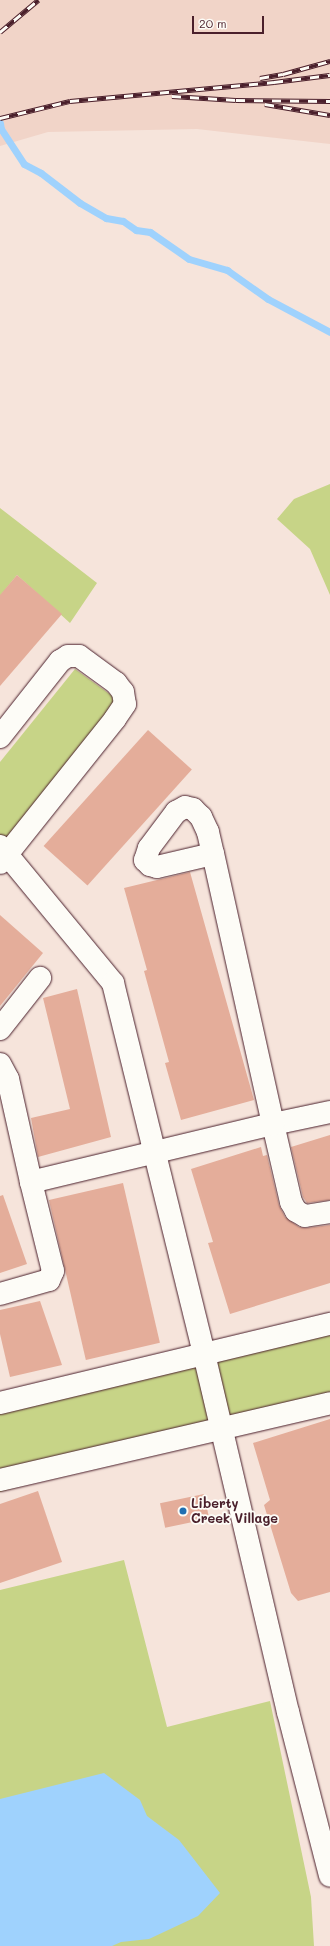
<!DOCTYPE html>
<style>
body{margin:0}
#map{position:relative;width:330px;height:1946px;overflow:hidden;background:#f6e4db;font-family:Mali,sans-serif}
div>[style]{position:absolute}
.built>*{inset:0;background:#f1d4c8}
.green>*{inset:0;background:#c7d487}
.water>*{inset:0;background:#9fd2fd}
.stream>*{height:7px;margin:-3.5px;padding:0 3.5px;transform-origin:3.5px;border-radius:3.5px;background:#9fd2fd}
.building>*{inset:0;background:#e4ad9a;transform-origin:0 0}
.roads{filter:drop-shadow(0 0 1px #4a1f2b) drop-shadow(0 0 1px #4a1f2b)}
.minor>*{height:22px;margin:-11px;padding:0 11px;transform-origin:11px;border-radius:11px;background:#fdfcf7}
.rail>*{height:4.5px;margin-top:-2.25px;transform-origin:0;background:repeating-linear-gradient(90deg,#fdfcf7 0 9px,#4a1f2b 0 18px);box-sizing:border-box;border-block:1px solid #4a1f2b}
.dots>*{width:11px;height:11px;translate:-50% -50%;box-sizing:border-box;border:2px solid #fdfcf7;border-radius:50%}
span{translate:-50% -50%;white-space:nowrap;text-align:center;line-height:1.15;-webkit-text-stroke:3.5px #fdfcf7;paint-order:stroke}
.poi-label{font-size:13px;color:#4a1f2b;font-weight:700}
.left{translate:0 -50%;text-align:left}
.scale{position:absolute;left:192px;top:16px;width:72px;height:18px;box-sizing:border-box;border:2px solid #4a1f2b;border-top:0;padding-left:5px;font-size:12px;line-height:14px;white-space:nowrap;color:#4a1f2b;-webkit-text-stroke:3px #fdfcf7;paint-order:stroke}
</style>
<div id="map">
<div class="built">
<div style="clip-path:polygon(0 0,330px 0,330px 144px,197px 129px,48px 132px,0 146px)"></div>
</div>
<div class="green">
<div style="clip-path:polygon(330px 484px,330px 595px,310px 549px,277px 519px,294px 499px)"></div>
<div style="clip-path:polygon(0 508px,97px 583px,70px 623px,17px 575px,0 596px)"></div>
<div style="clip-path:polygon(75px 669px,118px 700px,0 851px,0 762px)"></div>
<div style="clip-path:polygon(330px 1331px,330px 1402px,0 1492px,0 1411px)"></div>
<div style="clip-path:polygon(124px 1560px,167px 1727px,270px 1701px,311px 1897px,314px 1946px,0 1946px,0 1590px)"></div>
</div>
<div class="water">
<div style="clip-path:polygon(104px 1773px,140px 1800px,147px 1816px,179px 1840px,220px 1893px,198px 1916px,149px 1939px,121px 1942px,112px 1946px,0 1946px,0 1799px)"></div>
</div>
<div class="stream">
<div style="left:0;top:123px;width:6px;rotate:81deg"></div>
<div style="left:1px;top:129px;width:42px;rotate:56.7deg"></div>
<div style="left:24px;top:164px;width:19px;rotate:28deg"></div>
<div style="left:41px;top:173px;width:49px;rotate:37.6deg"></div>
<div style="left:80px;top:203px;width:30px;rotate:30deg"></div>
<div style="left:106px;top:218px;width:17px;rotate:10deg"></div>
<div style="left:123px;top:221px;width:16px;rotate:35deg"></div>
<div style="left:136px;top:230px;width:14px;rotate:8deg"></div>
<div style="left:150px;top:232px;width:47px;rotate:34.7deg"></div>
<div style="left:189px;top:259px;width:40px;rotate:16deg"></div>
<div style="left:227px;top:270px;width:50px;rotate:35.3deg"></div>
<div style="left:268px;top:299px;width:70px;rotate:28deg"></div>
</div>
<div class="building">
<div style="clip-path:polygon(17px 575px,62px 614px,0 686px,0 595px)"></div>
<div style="left:148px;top:730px;width:59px;height:156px;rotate:42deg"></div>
<div style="clip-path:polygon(190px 872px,254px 1100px,181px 1120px,165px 1063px,169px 1062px,144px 971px,147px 970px,124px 888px)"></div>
<div style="clip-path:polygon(0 915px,43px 953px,0 1006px)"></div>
<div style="clip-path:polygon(77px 989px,111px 1137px,38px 1157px,31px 1118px,70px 1109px,43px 998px)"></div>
<div style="clip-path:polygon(330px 1135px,330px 1200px,307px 1203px,303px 1197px,291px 1147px)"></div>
<div style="clip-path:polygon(261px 1147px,263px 1156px,267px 1155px,279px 1205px,285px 1217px,299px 1227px,306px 1228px,330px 1225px,330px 1283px,230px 1314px,208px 1243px,213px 1242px,191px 1169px)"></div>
<div style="left:123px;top:1183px;width:164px;height:76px;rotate:77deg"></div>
<div style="clip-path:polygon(3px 1195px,27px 1264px,0 1273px,0 1196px)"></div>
<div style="clip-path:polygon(40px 1301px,62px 1365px,10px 1377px,0 1334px,0 1310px)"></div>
<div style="clip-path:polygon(330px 1419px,330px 1592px,298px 1601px,291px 1593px,264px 1505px,270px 1500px,253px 1443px)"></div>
<div style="clip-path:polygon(38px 1491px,62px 1562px,0 1583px,0 1504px)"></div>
<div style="left:204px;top:1494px;width:25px;height:45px;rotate:78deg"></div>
</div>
<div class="roads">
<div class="minor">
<div style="left:0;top:737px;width:97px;rotate:-51.7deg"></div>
<div style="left:60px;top:661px;width:9px;rotate:-32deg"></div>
<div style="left:68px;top:656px;width:11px"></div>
<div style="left:79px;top:656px;width:46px;rotate:36.1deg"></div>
<div style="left:116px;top:683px;width:11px;rotate:52deg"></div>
<div style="left:123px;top:692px;width:12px;rotate:81deg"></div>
<div style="left:125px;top:704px;width:18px;rotate:124deg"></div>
<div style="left:115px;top:719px;width:184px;rotate:128.6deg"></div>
<div style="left:0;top:846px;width:178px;rotate:50.5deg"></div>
<div style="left:113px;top:983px;width:382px;rotate:76.2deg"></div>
<div style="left:204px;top:1354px;width:368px;rotate:76.8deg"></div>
<div style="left:288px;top:1712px;width:169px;rotate:75.6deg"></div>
<div style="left:0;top:1029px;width:65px;rotate:-51.9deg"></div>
<div style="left:0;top:1064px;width:17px;rotate:62deg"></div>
<div style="left:8px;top:1079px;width:106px;rotate:77.4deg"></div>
<div style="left:330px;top:1112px;width:58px;rotate:168.1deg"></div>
<div style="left:273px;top:1124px;width:80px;rotate:77deg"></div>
<div style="left:291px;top:1202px;width:10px;rotate:61deg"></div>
<div style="left:296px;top:1211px;width:10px;rotate:29deg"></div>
<div style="left:305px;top:1216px;width:25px;rotate:-9deg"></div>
<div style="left:0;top:1294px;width:51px;rotate:-15.9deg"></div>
<div style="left:49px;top:1280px;width:10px;rotate:-66deg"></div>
<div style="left:53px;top:1271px;width:92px;rotate:-103.9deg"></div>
<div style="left:31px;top:1182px;width:249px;rotate:-13.5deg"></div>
<div style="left:273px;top:1124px;width:277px;rotate:-102.5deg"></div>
<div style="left:213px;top:854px;width:23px;rotate:-103deg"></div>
<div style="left:208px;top:832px;width:17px;rotate:-115deg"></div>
<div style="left:201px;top:817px;width:11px;rotate:-135deg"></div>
<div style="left:193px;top:809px;width:8px;rotate:-166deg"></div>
<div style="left:185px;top:807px;width:10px;rotate:151deg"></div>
<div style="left:176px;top:812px;width:45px;rotate:126.9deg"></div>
<div style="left:149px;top:848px;width:13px;rotate:108deg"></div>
<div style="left:145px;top:860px;width:7px;rotate:45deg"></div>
<div style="left:150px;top:865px;width:7px;rotate:16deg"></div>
<div style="left:157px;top:867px;width:57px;rotate:-13.1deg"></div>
<div style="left:0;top:1403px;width:339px;rotate:-13.5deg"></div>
<div style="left:0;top:1480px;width:339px;rotate:-13.1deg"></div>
</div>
</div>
<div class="rail">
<div style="left:0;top:32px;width:50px;rotate:-40.1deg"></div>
<div style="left:260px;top:78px;width:23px;rotate:-10deg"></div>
<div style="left:283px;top:74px;width:49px;rotate:-15.5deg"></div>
<div style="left:172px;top:96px;width:64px;rotate:3.6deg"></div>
<div style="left:236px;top:100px;width:94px;rotate:0.6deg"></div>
<div style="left:265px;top:104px;width:66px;rotate:9.6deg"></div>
<div style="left:0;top:118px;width:72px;rotate:-13.7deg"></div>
<div style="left:70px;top:101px;width:205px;rotate:-5.3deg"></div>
<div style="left:274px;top:82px;width:56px;rotate:-7.1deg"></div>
</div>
<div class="dots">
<div style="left:183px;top:1511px;background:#1f6fb2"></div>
</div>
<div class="poi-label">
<span class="left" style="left:191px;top:1511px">Liberty<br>Creek Village</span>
</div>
<div class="scale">20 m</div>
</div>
